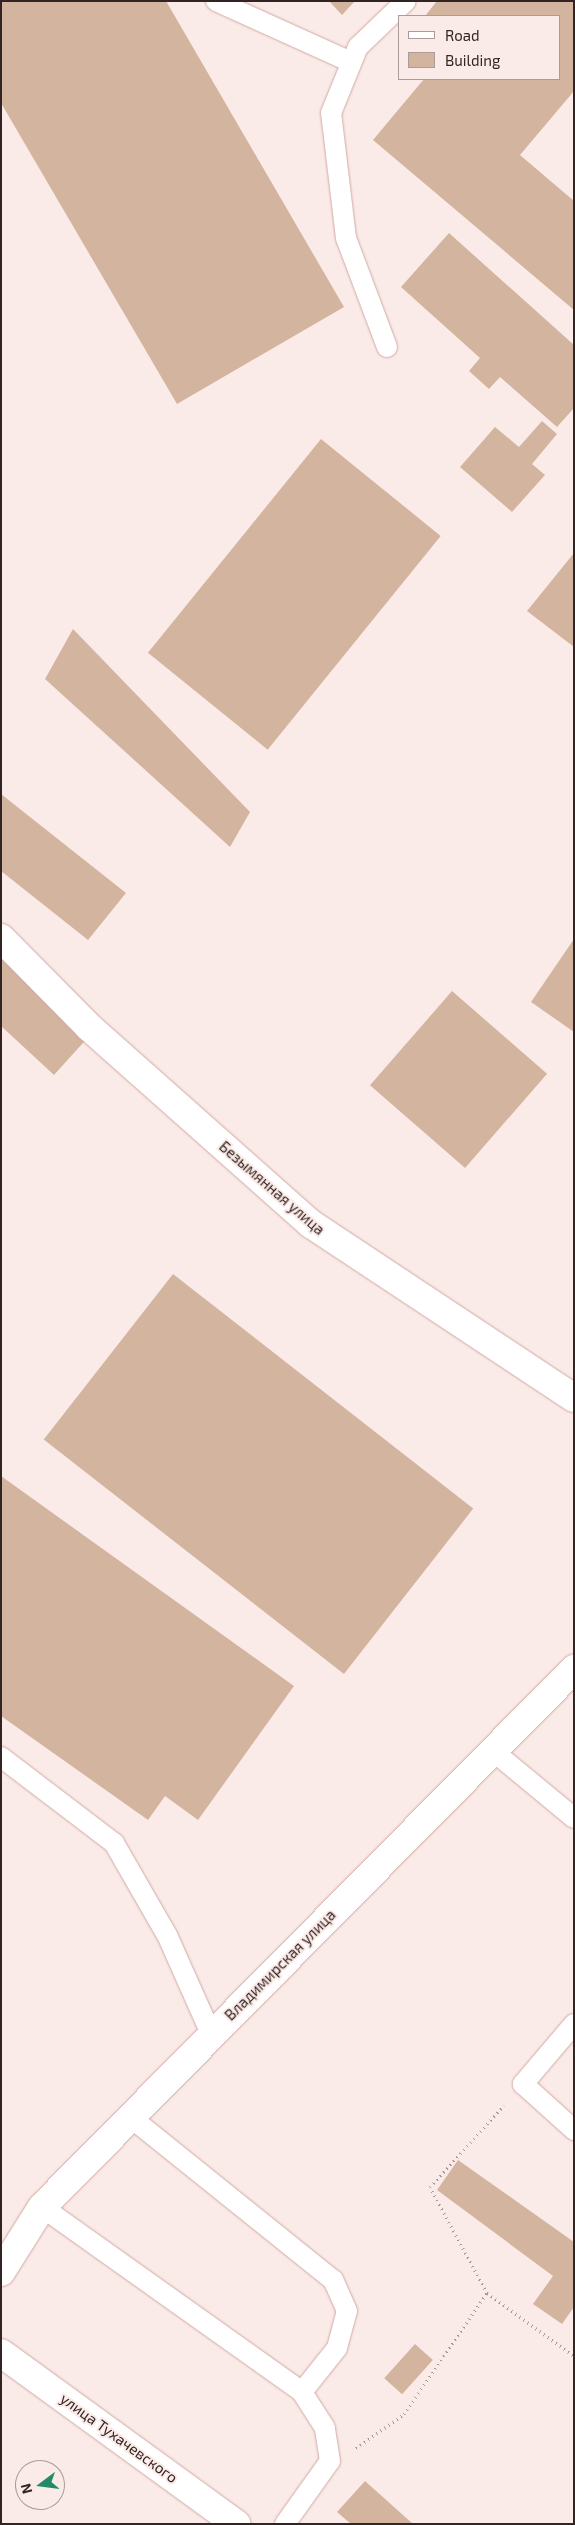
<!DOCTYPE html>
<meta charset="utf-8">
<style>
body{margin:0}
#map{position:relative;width:575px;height:2525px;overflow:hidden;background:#fbebe8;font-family:"Exo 2",sans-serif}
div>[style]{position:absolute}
.building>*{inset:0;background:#d3b49f;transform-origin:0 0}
.path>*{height:3px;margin-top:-1.5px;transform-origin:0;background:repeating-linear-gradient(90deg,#a69694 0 1px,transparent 0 5px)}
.roads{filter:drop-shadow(0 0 1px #d0aaa5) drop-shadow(0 0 1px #d0aaa5)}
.service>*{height:20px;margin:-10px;padding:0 10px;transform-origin:10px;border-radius:10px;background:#fff}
.minor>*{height:28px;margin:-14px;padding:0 14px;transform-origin:14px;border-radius:14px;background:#fff}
.secondary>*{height:28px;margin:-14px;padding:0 14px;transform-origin:14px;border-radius:14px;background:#fff}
span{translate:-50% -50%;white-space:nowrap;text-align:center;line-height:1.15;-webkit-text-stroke:4px #fbebe8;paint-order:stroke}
.street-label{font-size:15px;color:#322422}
.frame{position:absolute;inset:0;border:2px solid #322422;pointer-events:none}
.legend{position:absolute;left:398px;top:15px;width:162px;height:65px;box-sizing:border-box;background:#fbebe8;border:1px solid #ab9b99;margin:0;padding:6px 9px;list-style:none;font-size:15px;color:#322422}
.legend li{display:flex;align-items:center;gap:10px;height:25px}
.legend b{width:25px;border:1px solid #ab9b99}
.north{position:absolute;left:15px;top:2460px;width:50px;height:50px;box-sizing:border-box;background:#fbebe8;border:1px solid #ab9b99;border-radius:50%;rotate:255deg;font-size:14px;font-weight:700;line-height:20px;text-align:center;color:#322422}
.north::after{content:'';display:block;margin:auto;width:18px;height:22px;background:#218a67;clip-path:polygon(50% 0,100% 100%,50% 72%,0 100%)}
</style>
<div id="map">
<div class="building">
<div style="clip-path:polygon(1px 1px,166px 1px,344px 307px,177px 404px,1px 103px)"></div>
<div style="clip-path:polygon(329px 1px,355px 1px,342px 15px)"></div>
<div style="clip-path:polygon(437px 1px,574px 1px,574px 91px,520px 155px,574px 201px,574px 310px,373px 140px,424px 79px,559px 79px,559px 16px,425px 16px)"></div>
<div style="clip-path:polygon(449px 233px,574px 345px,574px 408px,557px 427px,500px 377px,489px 389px,469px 371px,480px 358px,401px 287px)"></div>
<div style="clip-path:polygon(542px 421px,557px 434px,532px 464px,545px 475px,512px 512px,460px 467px,495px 427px,519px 447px)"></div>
<div style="left:321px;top:439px;width:154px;height:275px;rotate:39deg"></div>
<div style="clip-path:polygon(574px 553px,574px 647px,527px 611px)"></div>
<div style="clip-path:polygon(73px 629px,250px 812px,230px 847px,45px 679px)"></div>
<div style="clip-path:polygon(1px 794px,126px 893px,88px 940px,1px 871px)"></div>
<div style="clip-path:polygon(574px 939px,574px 1032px,531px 1002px)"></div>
<div style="clip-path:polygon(1px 953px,91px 1034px,54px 1075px,1px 1026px)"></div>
<div style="left:452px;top:991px;width:126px;height:125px;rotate:41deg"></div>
<div style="left:173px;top:1274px;width:381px;height:210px;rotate:38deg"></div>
<div style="clip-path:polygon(1px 1476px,294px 1686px,198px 1820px,165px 1796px,148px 1820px,1px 1716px)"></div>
<div style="clip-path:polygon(458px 2160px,574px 2242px,574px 2307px,562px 2324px,533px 2304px,553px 2276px,437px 2190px)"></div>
<div style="left:415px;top:2344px;width:24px;height:46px;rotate:42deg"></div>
<div style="clip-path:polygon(365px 2481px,413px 2524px,351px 2524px,337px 2512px)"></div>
</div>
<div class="path">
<div style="left:487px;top:2293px;width:107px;rotate:35.9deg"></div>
<div style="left:356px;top:2448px;width:59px;rotate:-35.3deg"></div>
<div style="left:404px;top:2414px;width:147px;rotate:-55.6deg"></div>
<div style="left:487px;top:2293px;width:120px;rotate:-118.3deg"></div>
<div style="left:430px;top:2187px;width:110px;rotate:-47.9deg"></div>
</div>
<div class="roads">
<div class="service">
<div style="left:216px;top:1px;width:148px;rotate:24.3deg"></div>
<div style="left:387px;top:347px;width:116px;rotate:-110.6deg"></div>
<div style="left:346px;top:238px;width:126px;rotate:-96.8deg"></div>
<div style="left:331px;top:113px;width:71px;rotate:-67.8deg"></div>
<div style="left:358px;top:47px;width:66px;rotate:-43.8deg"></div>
<div style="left:493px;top:1751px;width:105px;rotate:39.6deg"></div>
<div style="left:1px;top:1757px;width:142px;rotate:37.3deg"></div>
<div style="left:114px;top:1843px;width:106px;rotate:60.1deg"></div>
<div style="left:167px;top:1935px;width:108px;rotate:66deg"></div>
<div style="left:574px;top:2024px;width:79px;rotate:130.4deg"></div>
<div style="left:523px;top:2084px;width:69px;rotate:42deg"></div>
<div style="left:42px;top:2207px;width:319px;rotate:35.4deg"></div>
<div style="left:302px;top:2392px;width:56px;rotate:-51.5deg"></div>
<div style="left:337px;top:2348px;width:38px;rotate:-75deg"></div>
<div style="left:347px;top:2311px;width:34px;rotate:-114deg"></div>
<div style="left:333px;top:2280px;width:260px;rotate:-141.2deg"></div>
<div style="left:285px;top:2524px;width:77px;rotate:-54.5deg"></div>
<div style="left:330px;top:2461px;width:33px;rotate:-99deg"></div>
<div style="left:325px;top:2428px;width:43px;rotate:-122.6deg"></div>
</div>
<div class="minor">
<div style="left:1px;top:938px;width:125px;rotate:45.3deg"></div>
<div style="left:89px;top:1027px;width:297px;rotate:41.6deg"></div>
<div style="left:311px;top:1224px;width:315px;rotate:33.5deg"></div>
<div style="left:1px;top:2353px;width:291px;rotate:36deg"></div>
</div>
<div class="secondary">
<div style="left:1px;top:2272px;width:77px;rotate:-57.8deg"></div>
<div style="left:42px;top:2207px;width:757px;rotate:-45.32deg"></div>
</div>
</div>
<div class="street-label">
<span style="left:272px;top:1188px;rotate:41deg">Безымянная улица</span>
<span style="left:280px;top:1965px;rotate:-45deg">Владимирская улица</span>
<span style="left:119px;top:2438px;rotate:36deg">улица Тухачевского</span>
</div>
<div class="frame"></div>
<ul class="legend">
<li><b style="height:6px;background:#fff"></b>Road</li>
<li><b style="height:14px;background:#d3b49f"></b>Building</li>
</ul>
<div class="north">N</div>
</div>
